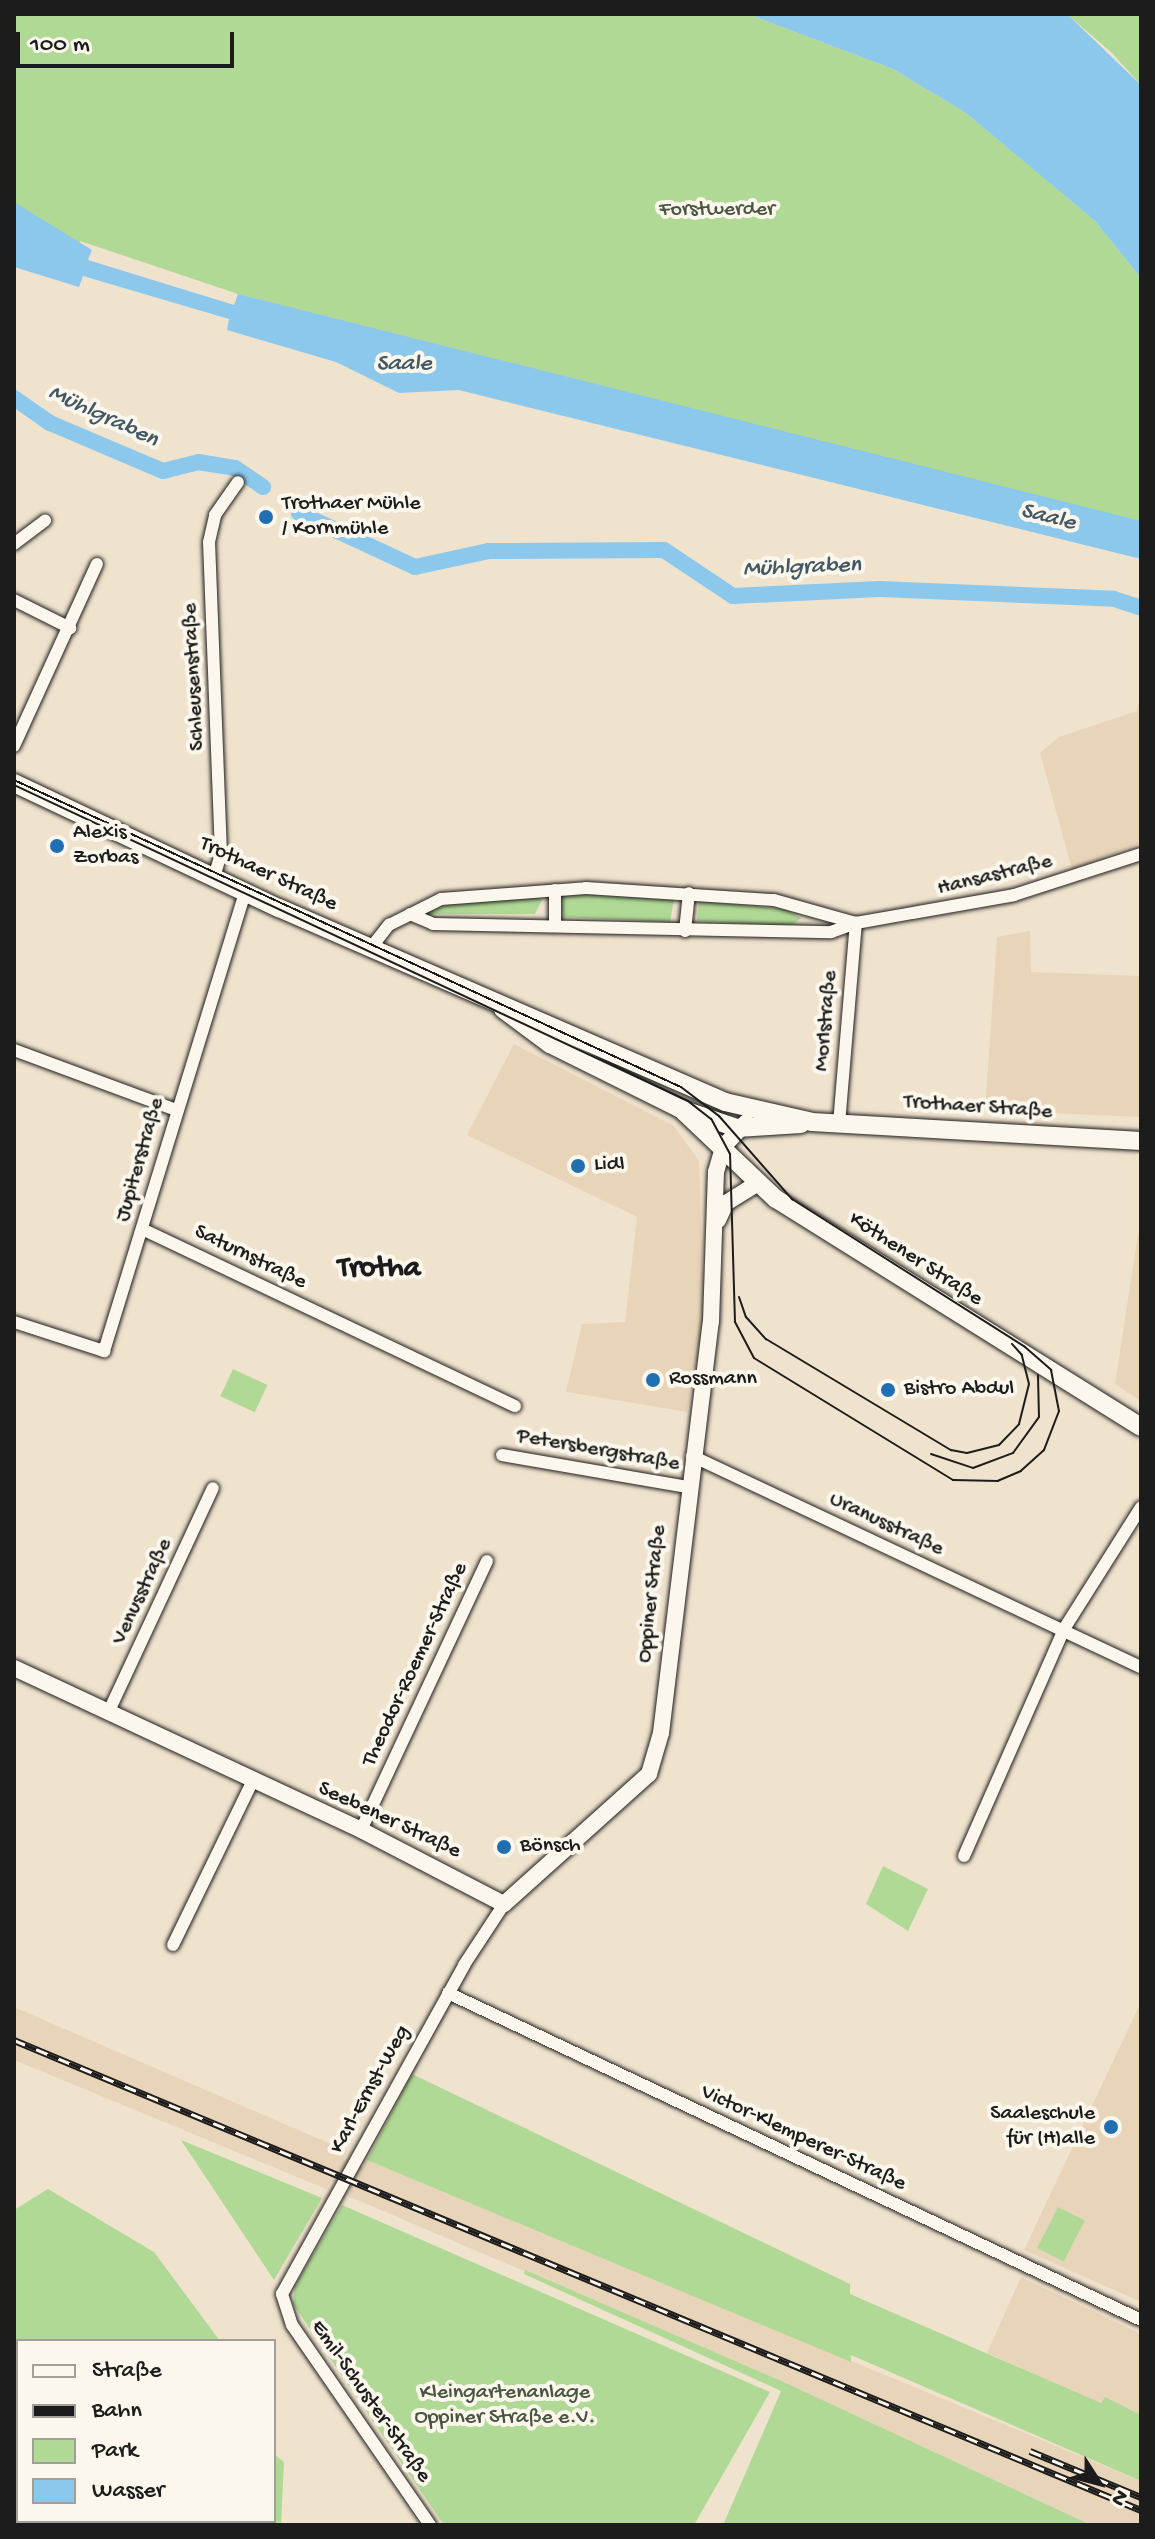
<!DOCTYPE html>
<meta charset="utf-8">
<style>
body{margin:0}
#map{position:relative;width:1155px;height:2539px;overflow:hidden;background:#f0e3ce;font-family:"Gochi Hand",sans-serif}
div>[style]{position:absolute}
.built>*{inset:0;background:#e8d5b9}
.green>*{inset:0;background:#b1d996;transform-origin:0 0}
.water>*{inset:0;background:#8cc7ec}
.canal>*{height:16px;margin:-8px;padding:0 8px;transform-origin:8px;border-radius:8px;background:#8cc7ec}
.roads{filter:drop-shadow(0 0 2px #1c1c1c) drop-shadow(0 0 2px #1c1c1c)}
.minor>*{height:12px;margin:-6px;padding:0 6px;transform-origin:6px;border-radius:6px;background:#fbf7ec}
.tertiary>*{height:16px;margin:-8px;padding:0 8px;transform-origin:8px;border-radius:8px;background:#fbf7ec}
.secondary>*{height:18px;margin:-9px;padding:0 9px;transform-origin:9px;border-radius:9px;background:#fbf7ec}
.tram>*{height:2px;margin:-1px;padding:0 1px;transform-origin:1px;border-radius:1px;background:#1c1c1c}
.rail>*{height:7px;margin-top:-3.5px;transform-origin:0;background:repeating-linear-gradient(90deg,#fbf7ec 0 12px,#1c1c1c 0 24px);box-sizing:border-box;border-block:2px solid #1c1c1c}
.dots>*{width:22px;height:22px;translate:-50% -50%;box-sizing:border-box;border:4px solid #fbf7ec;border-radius:50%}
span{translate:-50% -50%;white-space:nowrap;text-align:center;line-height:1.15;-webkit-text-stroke:8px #fbf7ec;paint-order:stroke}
.park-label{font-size:22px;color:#495541}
.poi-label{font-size:22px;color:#1c1c1c}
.left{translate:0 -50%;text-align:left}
.right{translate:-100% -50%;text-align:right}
.street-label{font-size:22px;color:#1c1c1c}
.water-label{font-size:24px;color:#435865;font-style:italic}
.district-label{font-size:30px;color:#1c1c1c;font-weight:700}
.frame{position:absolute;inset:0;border:16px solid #1c1c1c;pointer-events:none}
.legend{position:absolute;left:16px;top:2339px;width:260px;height:184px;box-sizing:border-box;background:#fbf7ec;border:2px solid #a29f99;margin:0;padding:10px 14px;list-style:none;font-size:24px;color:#1c1c1c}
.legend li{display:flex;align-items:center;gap:16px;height:40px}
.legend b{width:40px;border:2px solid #a29f99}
.north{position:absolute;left:1059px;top:2443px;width:80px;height:80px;-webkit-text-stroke:6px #fbf7ec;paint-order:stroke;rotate:126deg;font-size:22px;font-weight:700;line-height:32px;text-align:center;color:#1c1c1c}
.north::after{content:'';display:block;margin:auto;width:28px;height:36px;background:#1c1c1c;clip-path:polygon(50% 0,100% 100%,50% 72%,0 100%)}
.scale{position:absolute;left:16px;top:32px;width:218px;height:36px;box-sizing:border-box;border:4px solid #1c1c1c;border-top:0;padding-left:10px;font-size:24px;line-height:28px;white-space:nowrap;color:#1c1c1c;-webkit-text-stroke:6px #fbf7ec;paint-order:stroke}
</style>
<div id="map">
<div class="built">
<div style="clip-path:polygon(1141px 690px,1141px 843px,1072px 869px,1040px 753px,1059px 737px,1137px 711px)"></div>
<div style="clip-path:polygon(1030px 931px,1031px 972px,1141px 976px,1141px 1117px,985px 1110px,997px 937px)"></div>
<div style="clip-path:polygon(514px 1044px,674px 1126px,699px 1161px,704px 1321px,687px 1412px,566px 1392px,582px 1324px,625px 1322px,637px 1217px,467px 1135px)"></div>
<div style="clip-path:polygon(1138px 1234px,1141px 1234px,1141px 1401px,1115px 1384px)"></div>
<div style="clip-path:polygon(1140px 2004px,1141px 2005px,1141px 2302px,1024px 2250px)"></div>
<div style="clip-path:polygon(14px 2007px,347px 2151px,343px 2159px,363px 2167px,367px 2160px,1141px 2481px,1141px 2525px,1091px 2525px,786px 2383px,348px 2196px,351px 2189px,331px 2181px,326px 2189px,14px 2060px)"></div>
<div style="clip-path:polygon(1021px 2277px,1141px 2334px,1141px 2415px,1105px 2398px,1101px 2404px,987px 2353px)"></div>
</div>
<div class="green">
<div style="clip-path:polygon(14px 14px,748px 14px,893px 69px,966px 113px,1031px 167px,1095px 221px,1141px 278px,1141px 535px,238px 294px,80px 241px,74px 252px,14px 212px)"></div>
<div style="clip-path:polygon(1067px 14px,1141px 14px,1141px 85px,1112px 53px)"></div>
<div style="clip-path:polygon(591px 894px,674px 900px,670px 922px,562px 917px,561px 896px)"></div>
<div style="clip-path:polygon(533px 896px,542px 900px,535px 914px,425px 914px,439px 906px)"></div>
<div style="clip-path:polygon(699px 901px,785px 909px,801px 918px,791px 926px,697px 921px)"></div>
<div style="left:233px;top:1369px;width:38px;height:30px;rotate:25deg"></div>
<div style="clip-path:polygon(883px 1866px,928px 1889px,908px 1931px,866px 1904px)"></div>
<div style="clip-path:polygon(412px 2074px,850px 2284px,850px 2294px,1101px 2403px,1105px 2397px,1141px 2415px,1141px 2481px,851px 2355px,851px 2362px,367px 2160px)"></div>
<div style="clip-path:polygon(181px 2140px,322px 2198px,274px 2280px)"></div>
<div style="clip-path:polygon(48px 2189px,154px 2252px,220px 2341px,18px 2341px,18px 2521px,111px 2521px,108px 2525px,14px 2525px,14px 2210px)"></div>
<div style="clip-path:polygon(342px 2205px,770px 2392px,694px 2525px,444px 2525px,293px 2304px,295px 2286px)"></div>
<div style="left:1058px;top:2207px;width:30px;height:46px;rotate:27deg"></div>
<div style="clip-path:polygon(525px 2270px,786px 2383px,1091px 2525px,723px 2525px,781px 2391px,524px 2274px)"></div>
<div style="clip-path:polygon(274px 2454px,284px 2462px,281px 2525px,119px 2525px,274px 2521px)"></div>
</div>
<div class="water">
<div style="clip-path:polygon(748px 14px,1067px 14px,1141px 85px,1141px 278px,1095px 221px,966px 113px,893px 69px)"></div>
<div style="clip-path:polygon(14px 202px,92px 250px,88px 260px,234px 305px,238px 294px,1141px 521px,1141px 559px,459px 390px,399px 393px,336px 362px,227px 330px,229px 319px,83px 276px,79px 287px,14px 267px)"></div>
</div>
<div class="canal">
<div style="left:14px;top:398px;width:44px;rotate:34.8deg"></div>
<div style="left:50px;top:423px;width:123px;rotate:23deg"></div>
<div style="left:163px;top:471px;width:36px;rotate:-14deg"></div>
<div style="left:198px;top:462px;width:37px;rotate:9deg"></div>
<div style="left:235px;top:468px;width:34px;rotate:34deg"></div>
<div style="left:299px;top:513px;width:128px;rotate:25deg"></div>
<div style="left:415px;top:567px;width:76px;rotate:-12.2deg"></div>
<div style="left:489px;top:551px;width:175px;rotate:-0.3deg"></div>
<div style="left:664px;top:550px;width:83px;rotate:33.7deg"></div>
<div style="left:733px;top:596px;width:147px;rotate:-2.7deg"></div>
<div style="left:880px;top:589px;width:234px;rotate:2.4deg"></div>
<div style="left:1114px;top:599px;width:28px;rotate:18deg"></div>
</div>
<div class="roads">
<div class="minor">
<div style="left:14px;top:544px;width:39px;rotate:-37deg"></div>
<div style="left:14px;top:600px;width:63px;rotate:26.6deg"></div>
<div style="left:14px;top:746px;width:200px;rotate:-65.5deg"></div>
<div style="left:214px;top:877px;width:24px;rotate:-73deg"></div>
<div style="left:221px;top:854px;width:312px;rotate:-92.2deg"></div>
<div style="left:209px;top:542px;width:28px;rotate:-77deg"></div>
<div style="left:215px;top:515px;width:40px;rotate:-55.1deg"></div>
<div style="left:410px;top:914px;width:25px;rotate:23deg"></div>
<div style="left:433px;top:924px;width:398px;rotate:1.2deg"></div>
<div style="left:831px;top:932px;width:27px;rotate:-20deg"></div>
<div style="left:856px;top:923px;width:160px;rotate:-10deg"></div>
<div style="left:1014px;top:895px;width:133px;rotate:-17.9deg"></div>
<div style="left:555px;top:925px;width:35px;rotate:-90deg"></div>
<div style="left:685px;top:931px;width:38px;rotate:-84deg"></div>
<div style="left:370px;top:949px;width:31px;rotate:-52deg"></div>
<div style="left:389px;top:925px;width:58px;rotate:-26.6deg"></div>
<div style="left:441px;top:899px;width:145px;rotate:-4.3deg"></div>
<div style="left:586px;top:888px;width:188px;rotate:3.7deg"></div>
<div style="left:774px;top:900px;width:85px;rotate:15.7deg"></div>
<div style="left:14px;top:1050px;width:173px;rotate:20.3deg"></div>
<div style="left:839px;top:1124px;width:202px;rotate:-85.2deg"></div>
<div style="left:142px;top:1229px;width:413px;rotate:25.4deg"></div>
<div style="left:14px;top:1322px;width:95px;rotate:17.9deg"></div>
<div style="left:104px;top:1351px;width:480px;rotate:-72.9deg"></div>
<div style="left:502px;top:1455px;width:188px;rotate:9.8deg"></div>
<div style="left:692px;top:1456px;width:496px;rotate:25.2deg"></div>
<div style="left:108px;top:1713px;width:248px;rotate:-65deg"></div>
<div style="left:361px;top:1830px;width:297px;rotate:-64.9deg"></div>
<div style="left:964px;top:1856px;width:248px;rotate:-66.2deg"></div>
<div style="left:1064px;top:1629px;width:144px;rotate:-57.7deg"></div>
<div style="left:173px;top:1945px;width:181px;rotate:-64.1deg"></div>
<div style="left:448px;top:1993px;width:766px;rotate:25.26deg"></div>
<div style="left:430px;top:2525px;width:243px;rotate:-124.6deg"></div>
<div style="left:292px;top:2325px;width:33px;rotate:-108deg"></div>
<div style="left:282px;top:2294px;width:376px;rotate:-61deg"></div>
<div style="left:464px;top:1965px;width:73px;rotate:-56.7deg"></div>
</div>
<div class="tertiary">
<div style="left:718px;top:1220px;width:19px;rotate:-65deg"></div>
<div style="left:726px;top:1203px;width:38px;rotate:-32deg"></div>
<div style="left:14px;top:1668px;width:383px;rotate:25deg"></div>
<div style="left:361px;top:1830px;width:161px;rotate:27.4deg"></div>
<div style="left:504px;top:1904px;width:195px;rotate:-41.9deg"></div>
<div style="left:649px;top:1774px;width:43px;rotate:-73.7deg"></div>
<div style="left:661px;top:1733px;width:414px;rotate:-83.1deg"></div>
<div style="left:711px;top:1322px;width:150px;rotate:-88.1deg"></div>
<div style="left:716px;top:1172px;width:26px;rotate:-74deg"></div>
<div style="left:723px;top:1147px;width:34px;rotate:-47deg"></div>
</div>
<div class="secondary">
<div style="left:14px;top:783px;width:293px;rotate:25.3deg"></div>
<div style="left:279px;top:908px;width:486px;rotate:23.5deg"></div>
<div style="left:725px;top:1102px;width:89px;rotate:12.9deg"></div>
<div style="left:812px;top:1122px;width:330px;rotate:3.3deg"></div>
<div style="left:503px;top:1009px;width:59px;rotate:36.7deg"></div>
<div style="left:550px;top:1044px;width:146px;rotate:26.4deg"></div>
<div style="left:681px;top:1109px;width:59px;rotate:18.7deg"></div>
<div style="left:737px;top:1128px;width:64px;rotate:-3.6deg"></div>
<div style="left:681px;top:1109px;width:131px;rotate:43.5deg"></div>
<div style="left:776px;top:1199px;width:430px;rotate:32deg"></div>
</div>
</div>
<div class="tram">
<div style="left:14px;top:780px;width:734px;rotate:24.72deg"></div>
<div style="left:681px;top:1087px;width:48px;rotate:37.3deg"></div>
<div style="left:719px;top:1116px;width:111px;rotate:48.7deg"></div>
<div style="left:792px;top:1199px;width:276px;rotate:32.4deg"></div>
<div style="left:1025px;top:1347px;width:35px;rotate:41deg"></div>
<div style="left:1051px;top:1370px;width:42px;rotate:79deg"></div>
<div style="left:1059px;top:1411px;width:42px;rotate:111deg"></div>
<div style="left:1044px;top:1450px;width:31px;rotate:138deg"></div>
<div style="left:1021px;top:1471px;width:25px;rotate:157deg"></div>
<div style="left:998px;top:1481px;width:45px;rotate:-178.7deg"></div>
<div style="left:953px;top:1480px;width:233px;rotate:-148.5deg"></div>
<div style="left:754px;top:1358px;width:41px;rotate:-117.8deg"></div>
<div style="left:735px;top:1322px;width:168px;rotate:-91.7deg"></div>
<div style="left:730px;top:1154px;width:40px;rotate:-118deg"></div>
<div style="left:711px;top:1119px;width:29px;rotate:-142deg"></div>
<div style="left:688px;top:1101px;width:744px;rotate:-154.88deg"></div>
<div style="left:739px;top:1297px;width:21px;rotate:71deg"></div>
<div style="left:746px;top:1317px;width:30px;rotate:48deg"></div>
<div style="left:766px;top:1339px;width:216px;rotate:31deg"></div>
<div style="left:951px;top:1450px;width:16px;rotate:11deg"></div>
<div style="left:967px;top:1453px;width:33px;rotate:-14deg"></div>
<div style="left:999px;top:1445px;width:29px;rotate:-46deg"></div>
<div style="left:1019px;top:1424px;width:41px;rotate:-76deg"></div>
<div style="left:1029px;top:1384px;width:30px;rotate:-104deg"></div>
<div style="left:1022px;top:1355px;width:15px;rotate:-132deg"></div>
<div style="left:931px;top:1454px;width:44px;rotate:18.4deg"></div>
<div style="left:973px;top:1468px;width:43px;rotate:-20.6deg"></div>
<div style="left:1013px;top:1453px;width:44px;rotate:-54.2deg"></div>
<div style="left:1039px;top:1417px;width:42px;rotate:-91.4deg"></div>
</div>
<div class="rail">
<div style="left:14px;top:2040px;width:1221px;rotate:22.64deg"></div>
<div style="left:1030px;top:2451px;width:120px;rotate:22.5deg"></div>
</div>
<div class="dots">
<div style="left:266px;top:517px;background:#1f6fb2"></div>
<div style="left:57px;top:846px;background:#1f6fb2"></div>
<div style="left:578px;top:1166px;background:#1f6fb2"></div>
<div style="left:653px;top:1380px;background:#1f6fb2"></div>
<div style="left:888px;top:1390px;background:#1f6fb2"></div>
<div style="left:504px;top:1847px;background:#1f6fb2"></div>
<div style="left:1111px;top:2127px;background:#1f6fb2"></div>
</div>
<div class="park-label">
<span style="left:717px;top:211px">Forstwerder</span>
<span style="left:505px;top:2406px">Kleingartenanlage<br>Oppiner Straße e.V.</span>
</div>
<div class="poi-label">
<span class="left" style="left:282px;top:517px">Trothaer Mühle<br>/ Kornmühle</span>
<span class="left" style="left:73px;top:846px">Alexis<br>Zorbas</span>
<span class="left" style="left:594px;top:1166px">Lidl</span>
<span class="left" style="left:669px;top:1380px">Rossmann</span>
<span class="left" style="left:904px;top:1390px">Bistro Abdul</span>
<span class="left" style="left:520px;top:1847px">Bönsch</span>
<span class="right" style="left:1095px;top:2127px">Saaleschule<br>für (H)alle</span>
</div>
<div class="street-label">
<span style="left:195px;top:677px;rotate:-93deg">Schleusenstraße</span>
<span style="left:268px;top:875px;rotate:25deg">Trothaer Straße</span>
<span style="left:995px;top:876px;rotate:-14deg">Hansastraße</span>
<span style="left:827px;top:1021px;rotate:-85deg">Morlstraße</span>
<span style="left:978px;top:1108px;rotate:4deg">Trothaer Straße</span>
<span style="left:141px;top:1160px;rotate:-74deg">Jupiterstraße</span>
<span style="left:250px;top:1258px;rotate:26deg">Saturnstraße</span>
<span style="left:915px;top:1260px;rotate:33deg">Köthener Straße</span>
<span style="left:598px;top:1451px;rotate:10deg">Petersbergstraße</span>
<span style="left:886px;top:1525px;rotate:25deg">Uranusstraße</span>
<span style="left:143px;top:1592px;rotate:-65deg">Venusstraße</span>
<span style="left:653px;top:1594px;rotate:-84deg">Oppiner Straße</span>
<span style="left:416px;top:1665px;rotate:-65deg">Theodor-Roemer-Straße</span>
<span style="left:389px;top:1821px;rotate:25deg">Seebener Straße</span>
<span style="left:371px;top:2090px;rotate:-61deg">Karl-Ernst-Weg</span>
<span style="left:803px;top:2139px;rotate:25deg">Victor-Klemperer-Straße</span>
<span style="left:370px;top:2402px;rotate:55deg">Emil-Schuster-Straße</span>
</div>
<div class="water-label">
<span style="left:404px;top:365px">Saale</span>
<span style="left:103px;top:417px;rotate:25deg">Mühlgraben</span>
<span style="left:1048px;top:518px;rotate:14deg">Saale</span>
<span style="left:802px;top:568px;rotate:-2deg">Mühlgraben</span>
</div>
<div class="district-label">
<span style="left:379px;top:1270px">Trotha</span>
</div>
<div class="frame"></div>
<ul class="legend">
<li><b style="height:10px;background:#fbf7ec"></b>Straße</li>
<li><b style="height:10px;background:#1c1c1c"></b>Bahn</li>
<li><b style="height:22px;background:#b1d996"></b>Park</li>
<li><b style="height:22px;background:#8cc7ec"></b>Wasser</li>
</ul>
<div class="north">N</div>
<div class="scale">100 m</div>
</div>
